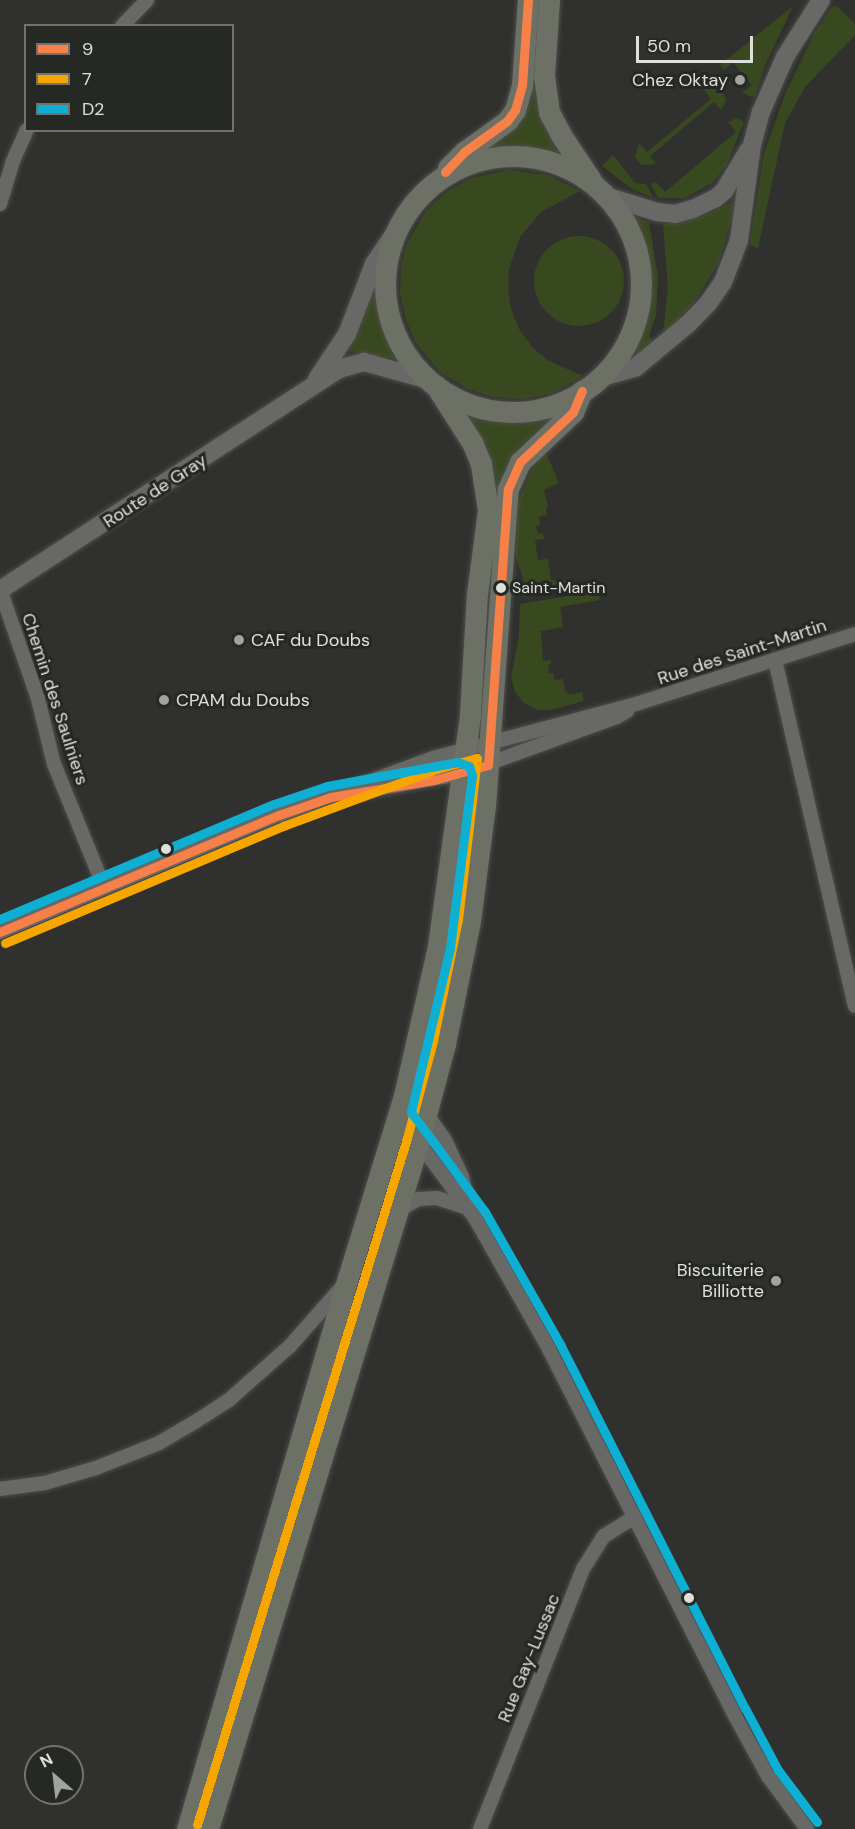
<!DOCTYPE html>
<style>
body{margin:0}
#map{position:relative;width:855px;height:1829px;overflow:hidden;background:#30312e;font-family:"DM Sans",sans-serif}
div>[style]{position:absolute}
.green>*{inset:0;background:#39491f}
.round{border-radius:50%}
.roads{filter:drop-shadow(0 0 2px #4c4d4a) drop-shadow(0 0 2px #4c4d4a)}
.street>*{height:14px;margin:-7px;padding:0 7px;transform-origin:7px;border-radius:7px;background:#686967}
.secondary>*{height:18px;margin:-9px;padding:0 9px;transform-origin:9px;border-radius:9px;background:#686967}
.primary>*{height:21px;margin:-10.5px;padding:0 10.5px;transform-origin:10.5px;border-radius:10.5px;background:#6c7065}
.primary>.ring{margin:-10.5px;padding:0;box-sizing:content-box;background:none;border:21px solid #6c7065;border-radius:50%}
.bus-1>*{height:9px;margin:-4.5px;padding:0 4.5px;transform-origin:4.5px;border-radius:4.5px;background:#f78048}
.bus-2>*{height:9px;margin:-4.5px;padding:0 4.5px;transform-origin:4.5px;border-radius:4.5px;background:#f7a600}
.bus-3>*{height:9px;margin:-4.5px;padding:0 4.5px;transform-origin:4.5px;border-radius:4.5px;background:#0dafd3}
.dots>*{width:16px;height:16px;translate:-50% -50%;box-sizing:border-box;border:3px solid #262823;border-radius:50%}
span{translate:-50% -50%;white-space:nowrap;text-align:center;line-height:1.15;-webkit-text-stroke:6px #262823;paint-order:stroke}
.bus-label{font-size:16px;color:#dee0dc}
.left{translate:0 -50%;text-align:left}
.poi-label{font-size:18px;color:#dee0dc}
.right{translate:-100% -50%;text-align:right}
.street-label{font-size:18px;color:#dee0dc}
.legend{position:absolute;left:24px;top:24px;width:210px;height:108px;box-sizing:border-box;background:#262823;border:2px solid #70726d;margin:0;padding:8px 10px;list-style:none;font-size:18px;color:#dee0dc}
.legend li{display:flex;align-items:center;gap:12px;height:30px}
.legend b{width:30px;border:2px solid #70726d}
.north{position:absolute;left:24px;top:1745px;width:60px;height:60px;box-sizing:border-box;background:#262823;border:2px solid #70726d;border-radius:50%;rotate:332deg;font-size:16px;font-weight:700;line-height:24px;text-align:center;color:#dee0dc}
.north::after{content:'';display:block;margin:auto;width:21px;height:27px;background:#a1a39f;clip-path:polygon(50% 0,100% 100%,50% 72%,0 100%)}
.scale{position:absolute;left:636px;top:36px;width:117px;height:27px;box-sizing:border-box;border:3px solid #dee0dc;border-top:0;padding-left:8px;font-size:18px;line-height:21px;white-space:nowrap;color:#dee0dc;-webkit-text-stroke:4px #262823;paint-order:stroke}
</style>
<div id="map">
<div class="green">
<div style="clip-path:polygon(793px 6px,766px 63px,755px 97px,749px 96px,742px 93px,752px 85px,733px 62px,724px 70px,720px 65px)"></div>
<div style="clip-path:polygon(833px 6px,838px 7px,855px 24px,855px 35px,805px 87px,785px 123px,758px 248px,750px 245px,764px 153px,786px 92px,815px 32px)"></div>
<div style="clip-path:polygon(532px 62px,536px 92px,563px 156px,531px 148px,481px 151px)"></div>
<div style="clip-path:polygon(709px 87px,723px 92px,726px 101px,721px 110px,714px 102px,650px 156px,656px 164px,641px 165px,635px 157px,639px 143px,647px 152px,711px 99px,704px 89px)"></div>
<div style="clip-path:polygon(737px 118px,744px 122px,726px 166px,712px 183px,685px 198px,658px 198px,651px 184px,656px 182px,665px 192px,736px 132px,728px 122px)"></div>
<div style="clip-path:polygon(613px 155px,635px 183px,646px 184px,653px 197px,632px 189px,602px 166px)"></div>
<div style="clip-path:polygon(508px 170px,547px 175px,580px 191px,541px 212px,520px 237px,509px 269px,508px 290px,511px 309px,519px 329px,533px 348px,549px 361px,583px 376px,552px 393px,523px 399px,493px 397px,468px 389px,440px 372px,416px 343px,406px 320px,400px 292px,401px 266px,406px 246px,424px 214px,434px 203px,451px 189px,472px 178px)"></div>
<div style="clip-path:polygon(734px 201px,733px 216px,719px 262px,697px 298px,667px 336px,663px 331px,668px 288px,663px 224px,701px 217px)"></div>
<div style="clip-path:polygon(631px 216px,649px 222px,658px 277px,656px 315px,649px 336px,656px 346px,633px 359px,632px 354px,648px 310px,650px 280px,647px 254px)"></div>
<div class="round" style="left:534px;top:236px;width:90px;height:90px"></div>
<div style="clip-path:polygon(375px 286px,377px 286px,384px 328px,399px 360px,347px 351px)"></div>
<div style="clip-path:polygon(467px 414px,512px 422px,551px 419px,519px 447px,507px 465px,498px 491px,495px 491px,488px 453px)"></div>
<div style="clip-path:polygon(546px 453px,559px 483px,544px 490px,548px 507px,546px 508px,547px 515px,539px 517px,540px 525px,536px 526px,538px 534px,543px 533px,544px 539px,535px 540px,538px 560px,548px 559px,551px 580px,568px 581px,570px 589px,523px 597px,523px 579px,515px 554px,518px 502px,531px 470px)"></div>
<div style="clip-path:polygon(598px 591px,600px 600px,560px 607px,563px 627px,541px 631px,543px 661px,551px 660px,551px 664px,548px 665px,549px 673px,553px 673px,555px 680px,563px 679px,565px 691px,570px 695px,582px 692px,584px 701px,551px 710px,537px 710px,523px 702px,515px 692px,511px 677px,519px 636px,520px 604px)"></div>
</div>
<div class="roads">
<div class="street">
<div style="left:122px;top:26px;width:36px;rotate:-46deg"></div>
<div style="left:0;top:204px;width:45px;rotate:-73.2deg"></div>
<div style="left:13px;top:161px;width:34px;rotate:-66deg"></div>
<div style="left:0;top:589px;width:116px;rotate:70.9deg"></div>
<div style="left:38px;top:699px;width:67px;rotate:76.2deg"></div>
<div style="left:54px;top:764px;width:133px;rotate:67.9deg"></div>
<div style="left:775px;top:660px;width:355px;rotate:77deg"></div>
<div style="left:360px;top:792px;width:102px;rotate:-10.2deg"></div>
<div style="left:460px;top:774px;width:167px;rotate:-20deg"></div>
<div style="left:617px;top:717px;width:12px;rotate:-31deg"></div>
<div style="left:0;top:932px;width:303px;rotate:-22.8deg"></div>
<div style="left:279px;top:815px;width:164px;rotate:-20.3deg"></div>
<div style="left:433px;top:758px;width:213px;rotate:-14.9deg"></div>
<div style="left:639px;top:703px;width:227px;rotate:-17.7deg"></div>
<div style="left:398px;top:1115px;width:129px;rotate:53.2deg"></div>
<div style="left:475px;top:1218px;width:150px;rotate:60.5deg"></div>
<div style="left:549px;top:1349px;width:409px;rotate:63.1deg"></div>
<div style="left:734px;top:1714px;width:71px;rotate:61.3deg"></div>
<div style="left:768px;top:1776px;width:66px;rotate:53.7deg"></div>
<div style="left:398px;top:1115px;width:28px;rotate:-4deg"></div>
<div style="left:426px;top:1113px;width:33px;rotate:55deg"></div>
<div style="left:445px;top:1140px;width:41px;rotate:65.3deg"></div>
<div style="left:462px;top:1177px;width:25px;rotate:76deg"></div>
<div style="left:397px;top:1211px;width:25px;rotate:-29deg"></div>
<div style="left:419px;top:1199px;width:18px;rotate:-3deg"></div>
<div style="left:437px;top:1198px;width:35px;rotate:18deg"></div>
<div style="left:0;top:1489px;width:45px;rotate:-7.6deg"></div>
<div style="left:45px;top:1483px;width:53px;rotate:-16.4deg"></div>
<div style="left:96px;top:1468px;width:68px;rotate:-21.6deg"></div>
<div style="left:159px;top:1443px;width:45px;rotate:-30.5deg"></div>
<div style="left:198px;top:1420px;width:38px;rotate:-33deg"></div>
<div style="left:230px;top:1399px;width:80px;rotate:-41.5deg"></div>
<div style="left:290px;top:1346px;width:79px;rotate:-48.6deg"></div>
<div style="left:480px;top:1829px;width:280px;rotate:-68.4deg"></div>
<div style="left:583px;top:1569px;width:39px;rotate:-58deg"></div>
<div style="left:604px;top:1536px;width:36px;rotate:-32deg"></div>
</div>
<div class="secondary">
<div style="left:606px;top:196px;width:53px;rotate:17.4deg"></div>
<div style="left:657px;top:212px;width:18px;rotate:6deg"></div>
<div style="left:675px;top:214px;width:19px;rotate:-16deg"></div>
<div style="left:693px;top:209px;width:25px;rotate:-26deg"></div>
<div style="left:716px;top:198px;width:11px;rotate:-41deg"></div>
<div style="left:724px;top:191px;width:47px;rotate:-59deg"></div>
<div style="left:599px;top:378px;width:37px;rotate:-16deg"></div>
<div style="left:635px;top:368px;width:69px;rotate:-39.7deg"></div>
<div style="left:688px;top:324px;width:30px;rotate:-46deg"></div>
<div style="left:709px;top:302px;width:24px;rotate:-55deg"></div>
<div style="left:723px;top:282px;width:45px;rotate:-69.1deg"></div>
<div style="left:739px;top:240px;width:96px;rotate:-82.2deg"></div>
<div style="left:752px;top:145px;width:34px;rotate:-75deg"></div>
<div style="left:761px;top:112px;width:60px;rotate:-66.4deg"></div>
<div style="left:785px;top:57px;width:67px;rotate:-57.7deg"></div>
<div style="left:317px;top:379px;width:54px;rotate:-56.3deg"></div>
<div style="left:347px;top:334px;width:75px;rotate:-68.9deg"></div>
<div style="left:374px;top:264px;width:43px;rotate:-56.3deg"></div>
<div style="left:0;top:590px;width:405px;rotate:-33.1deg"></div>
<div style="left:339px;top:369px;width:26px;rotate:-16deg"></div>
<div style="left:364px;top:362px;width:67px;rotate:15.5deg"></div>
</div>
<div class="primary">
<div style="left:549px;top:0;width:76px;rotate:93.8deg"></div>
<div style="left:544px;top:76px;width:36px;rotate:82deg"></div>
<div style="left:549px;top:112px;width:26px;rotate:62deg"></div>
<div style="left:561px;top:135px;width:54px;rotate:56.3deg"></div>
<div class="ring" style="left:385px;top:156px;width:235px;height:235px"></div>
<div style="left:448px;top:168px;width:23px;rotate:-45deg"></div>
<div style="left:464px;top:152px;width:53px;rotate:-35.8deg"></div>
<div style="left:507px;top:121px;width:14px;rotate:-54deg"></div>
<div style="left:515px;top:110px;width:26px;rotate:-74deg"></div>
<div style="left:522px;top:85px;width:85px;rotate:-86deg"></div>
<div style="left:187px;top:1829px;width:571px;rotate:-73.72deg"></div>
<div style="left:347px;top:1281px;width:194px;rotate:-72.9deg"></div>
<div style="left:404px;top:1096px;width:154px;rotate:-77.2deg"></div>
<div style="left:438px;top:946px;width:234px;rotate:-82.1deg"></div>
<div style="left:470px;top:714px;width:120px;rotate:-86.7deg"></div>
<div style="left:477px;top:594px;width:85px;rotate:-82.5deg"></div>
<div style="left:488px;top:510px;width:47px;rotate:-98.7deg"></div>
<div style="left:481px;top:464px;width:22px;rotate:-112deg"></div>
<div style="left:473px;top:444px;width:69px;rotate:-122.5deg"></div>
<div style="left:208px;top:1829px;width:720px;rotate:-72.95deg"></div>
<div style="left:419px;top:1141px;width:100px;rotate:-75deg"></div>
<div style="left:445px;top:1044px;width:126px;rotate:-78.5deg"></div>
<div style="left:470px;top:921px;width:116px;rotate:-82.6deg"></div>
<div style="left:485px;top:806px;width:318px;rotate:-85.9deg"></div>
<div style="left:508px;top:489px;width:30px;rotate:-66deg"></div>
<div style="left:520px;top:462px;width:73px;rotate:-43.3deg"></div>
<div style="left:573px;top:412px;width:23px;rotate:-67deg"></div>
</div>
</div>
<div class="bus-1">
<div style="left:445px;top:172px;width:28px;rotate:-46deg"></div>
<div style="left:464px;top:152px;width:53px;rotate:-35.8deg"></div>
<div style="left:507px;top:121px;width:14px;rotate:-54deg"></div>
<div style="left:515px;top:110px;width:26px;rotate:-74deg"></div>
<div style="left:522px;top:85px;width:85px;rotate:-86deg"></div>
<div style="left:0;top:932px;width:303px;rotate:-22.8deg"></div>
<div style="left:279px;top:815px;width:55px;rotate:-19.1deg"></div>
<div style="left:331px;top:797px;width:104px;rotate:-9.4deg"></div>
<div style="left:434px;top:780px;width:56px;rotate:-15.5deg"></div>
<div style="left:488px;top:765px;width:277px;rotate:-85.9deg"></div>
<div style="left:508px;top:489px;width:30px;rotate:-66deg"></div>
<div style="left:520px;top:462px;width:73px;rotate:-43.3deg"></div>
<div style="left:573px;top:412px;width:23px;rotate:-67deg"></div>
</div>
<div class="bus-2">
<div style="left:5px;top:943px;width:302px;rotate:-22.8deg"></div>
<div style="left:283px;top:826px;width:164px;rotate:-20.3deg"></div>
<div style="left:437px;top:769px;width:41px;rotate:-15.4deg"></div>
<div style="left:477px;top:758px;width:162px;rotate:96.7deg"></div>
<div style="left:458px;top:919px;width:125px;rotate:101.6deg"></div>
<div style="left:433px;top:1041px;width:100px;rotate:105deg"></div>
<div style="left:407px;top:1138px;width:718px;rotate:107deg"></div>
</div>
<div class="bus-3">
<div style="left:0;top:919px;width:297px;rotate:-22.8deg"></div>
<div style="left:274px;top:804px;width:56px;rotate:-18.8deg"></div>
<div style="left:327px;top:786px;width:133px;rotate:-10.4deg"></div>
<div style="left:458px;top:762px;width:12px;rotate:20deg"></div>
<div style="left:469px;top:766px;width:10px;rotate:73deg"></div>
<div style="left:472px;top:776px;width:173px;rotate:97.3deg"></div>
<div style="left:450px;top:948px;width:169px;rotate:103.4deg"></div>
<div style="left:411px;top:1112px;width:124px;rotate:53.5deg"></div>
<div style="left:485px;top:1212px;width:152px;rotate:60.4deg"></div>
<div style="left:560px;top:1344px;width:408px;rotate:63.1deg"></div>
<div style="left:745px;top:1708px;width:70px;rotate:62deg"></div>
<div style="left:778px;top:1770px;width:65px;rotate:53.1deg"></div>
</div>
<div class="dots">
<div style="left:740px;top:80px;background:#a1a39f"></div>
<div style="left:501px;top:588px;background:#dee0dc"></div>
<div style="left:239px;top:640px;background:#a1a39f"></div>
<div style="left:164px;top:700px;background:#a1a39f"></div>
<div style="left:166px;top:849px;background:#dee0dc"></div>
<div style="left:776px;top:1281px;background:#a1a39f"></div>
<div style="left:689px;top:1598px;background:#dee0dc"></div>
</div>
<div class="bus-label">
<span class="left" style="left:512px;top:588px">Saint-Martin</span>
</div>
<div class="poi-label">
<span class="right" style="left:728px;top:80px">Chez Oktay</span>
<span class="left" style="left:251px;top:640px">CAF du Doubs</span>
<span class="left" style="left:176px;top:700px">CPAM du Doubs</span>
<span class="right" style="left:764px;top:1281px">Biscuiterie<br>Billiotte</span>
</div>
<div class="street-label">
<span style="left:155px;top:491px;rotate:-33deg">Route de Gray</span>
<span style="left:742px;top:652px;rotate:-18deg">Rue des Saint-Martin</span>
<span style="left:55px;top:699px;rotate:72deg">Chemin des Saulniers</span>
<span style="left:529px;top:1658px;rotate:-68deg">Rue Gay-Lussac</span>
</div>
<ul class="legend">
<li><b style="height:8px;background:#f78048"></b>9</li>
<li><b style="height:8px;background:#f7a600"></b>7</li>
<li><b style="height:8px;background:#0dafd3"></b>D2</li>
</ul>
<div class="north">N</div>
<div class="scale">50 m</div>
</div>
